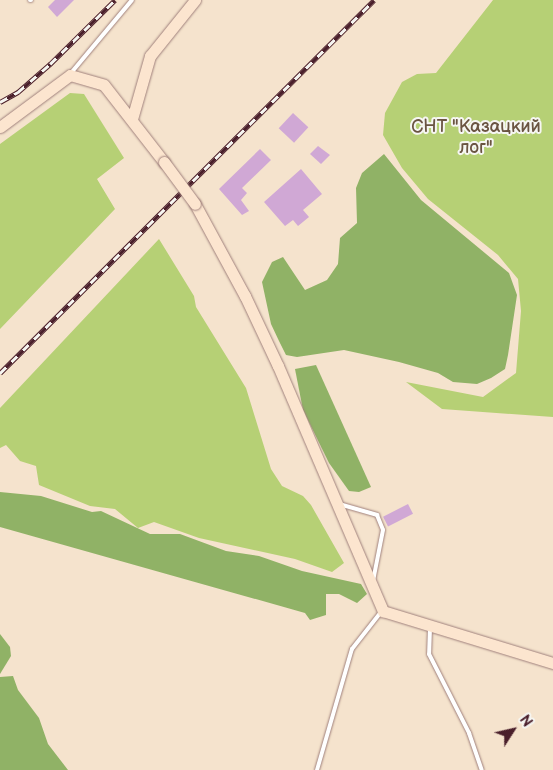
<!DOCTYPE html>
<meta charset="utf-8">
<style>
body{margin:0}
#map{position:relative;width:553px;height:770px;overflow:hidden;background:#f5e3cd;font-family:"Balsamiq Sans",sans-serif}
div>[style]{position:absolute}
.green>*{inset:0;background:#b6d075}
.forest>*{inset:0;background:#90b266}
.building>*{inset:0;background:#d0a8d5;transform-origin:0 0}
.roads{filter:drop-shadow(0 0 1px #a0817c) drop-shadow(0 0 1px #a0817c)}
.lane>*{height:4px;margin:-2px;padding:0 2px;transform-origin:2px;border-radius:2px;background:#fff}
.secondary>*{height:11px;margin:-5.5px;padding:0 5.5px;transform-origin:5.5px;border-radius:5.5px;background:#fce5cf}
.rail>*{height:4.5px;margin-top:-2.25px;transform-origin:0;background:repeating-linear-gradient(90deg,#f6f6f2 0 8px,#4a1f2b 0 16px);box-sizing:border-box;border-block:1px solid #4a1f2b}
.bridges{filter:drop-shadow(0 0 1px #a0817c) drop-shadow(0 0 1px #a0817c)}
.secondary-bridge>*{height:11px;margin:-5.5px;padding:0 5.5px;transform-origin:5.5px;border-radius:5.5px;background:#fce5cf}
span{translate:-50% -50%;white-space:nowrap;text-align:center;line-height:1.15;-webkit-text-stroke:4px #f6f6f2;paint-order:stroke}
.park-label{font-size:18px;color:#6a5441}
.north{position:absolute;left:488px;top:705px;width:50px;height:50px;-webkit-text-stroke:4px #f6f6f2;paint-order:stroke;rotate:55deg;font-size:14px;font-weight:700;line-height:20px;text-align:center;color:#4a1f2b}
.north::after{content:'';display:block;margin:auto;width:18px;height:22px;background:#4a1f2b;clip-path:polygon(50% 0,100% 100%,50% 72%,0 100%)}
</style>
<div id="map">
<div class="green">
<div style="clip-path:polygon(493px 0,553px 0,553px 417px,442px 409px,406px 382px,483px 397px,516px 373px,521px 311px,518px 279px,498px 255px,428px 199px,402px 168px,383px 135px,385px 113px,402px 82px,417px 74px,436px 73px)"></div>
<div style="clip-path:polygon(70px 93px,84px 94px,124px 158px,97px 179px,115px 209px,0 329px,0 144px)"></div>
<div style="clip-path:polygon(159px 239px,194px 296px,196px 307px,246px 388px,271px 469px,282px 486px,303px 496px,311px 505px,344px 563px,332px 572px,295px 559px,199px 538px,154px 522px,138px 528px,115px 509px,90px 506px,39px 485px,36px 466px,20px 461px,6px 445px,0 448px,0 408px)"></div>
</div>
<div class="forest">
<div style="clip-path:polygon(384px 154px,421px 200px,509px 273px,517px 295px,508px 355px,505px 369px,491px 378px,477px 384px,453px 382px,438px 373px,399px 362px,344px 350px,297px 357px,286px 355px,279px 341px,271px 324px,262px 282px,272px 262px,283px 257px,305px 290px,327px 280px,338px 264px,340px 238px,357px 223px,356px 188px,362px 173px)"></div>
<div style="clip-path:polygon(316px 365px,371px 487px,359px 492px,349px 491px,329px 463px,303px 410px,295px 369px)"></div>
<div style="clip-path:polygon(0 492px,41px 496px,92px 512px,101px 511px,150px 534px,180px 534px,226px 551px,259px 556px,302px 571px,361px 584px,367px 594px,357px 603px,339px 594px,326px 594px,326px 615px,310px 620px,305px 613px,0 527px)"></div>
<div style="clip-path:polygon(0 634px,10px 647px,11px 656px,0 674px)"></div>
<div style="clip-path:polygon(13px 676px,18px 690px,39px 718px,48px 744px,68px 770px,0 770px,0 677px)"></div>
</div>
<div class="building">
<div style="clip-path:polygon(55px 0,74px 0,57px 17px,48px 7px)"></div>
<div style="left:293px;top:113px;width:21px;height:21px;rotate:43deg"></div>
<div style="clip-path:polygon(318px 146px,330px 155px,321px 164px,310px 154px)"></div>
<div style="clip-path:polygon(260px 149px,271px 160px,242px 188px,247px 193px,241px 200px,249px 211px,242px 215px,219px 189px)"></div>
<div style="clip-path:polygon(301px 169px,322px 194px,303px 210px,309px 217px,298px 226px,293px 220px,285px 226px,264px 202px)"></div>
<div style="left:408px;top:504px;width:11px;height:28px;rotate:63deg"></div>
</div>
<div class="roads">
<div class="lane">
<div style="left:30px;top:0;width:1px"></div>
<div style="left:71px;top:73px;width:95px;rotate:-50.1deg"></div>
<div style="left:339px;top:504px;width:40px;rotate:16deg"></div>
<div style="left:377px;top:515px;width:16px;rotate:68deg"></div>
<div style="left:383px;top:530px;width:52px;rotate:101.1deg"></div>
<div style="left:430px;top:628px;width:26px;rotate:92deg"></div>
<div style="left:429px;top:654px;width:89px;rotate:63.1deg"></div>
<div style="left:469px;top:733px;width:39px;rotate:71deg"></div>
<div style="left:317px;top:770px;width:126px;rotate:-73.9deg"></div>
<div style="left:352px;top:649px;width:47px;rotate:-51.9deg"></div>
</div>
<div class="secondary">
<div style="left:132px;top:119px;width:66px;rotate:-74.1deg"></div>
<div style="left:150px;top:56px;width:72px;rotate:-51.2deg"></div>
<div style="left:0;top:127px;width:87px;rotate:-36.6deg"></div>
<div style="left:70px;top:75px;width:35px;rotate:16deg"></div>
<div style="left:104px;top:85px;width:98px;rotate:52.1deg"></div>
<div style="left:195px;top:204px;width:105px;rotate:61.5deg"></div>
<div style="left:245px;top:296px;width:77px;rotate:64.8deg"></div>
<div style="left:278px;top:366px;width:267px;rotate:66.8deg"></div>
<div style="left:383px;top:611px;width:178px;rotate:17deg"></div>
</div>
</div>
<div class="rail">
<div style="left:0;top:102px;width:21px;rotate:-29deg"></div>
<div style="left:18px;top:92px;width:43px;rotate:-41.2deg"></div>
<div style="left:50px;top:64px;width:91px;rotate:-44.6deg"></div>
<div style="left:0;top:373px;width:528px;rotate:-44.92deg"></div>
</div>
<div class="bridges">
<div class="secondary-bridge">
<div style="left:164px;top:162px;width:52px;rotate:53.6deg"></div>
</div>
</div>
<div class="park-label">
<span style="left:476px;top:138px">СНТ "Казацкий<br>лог"</span>
</div>
<div class="north">N</div>
</div>
